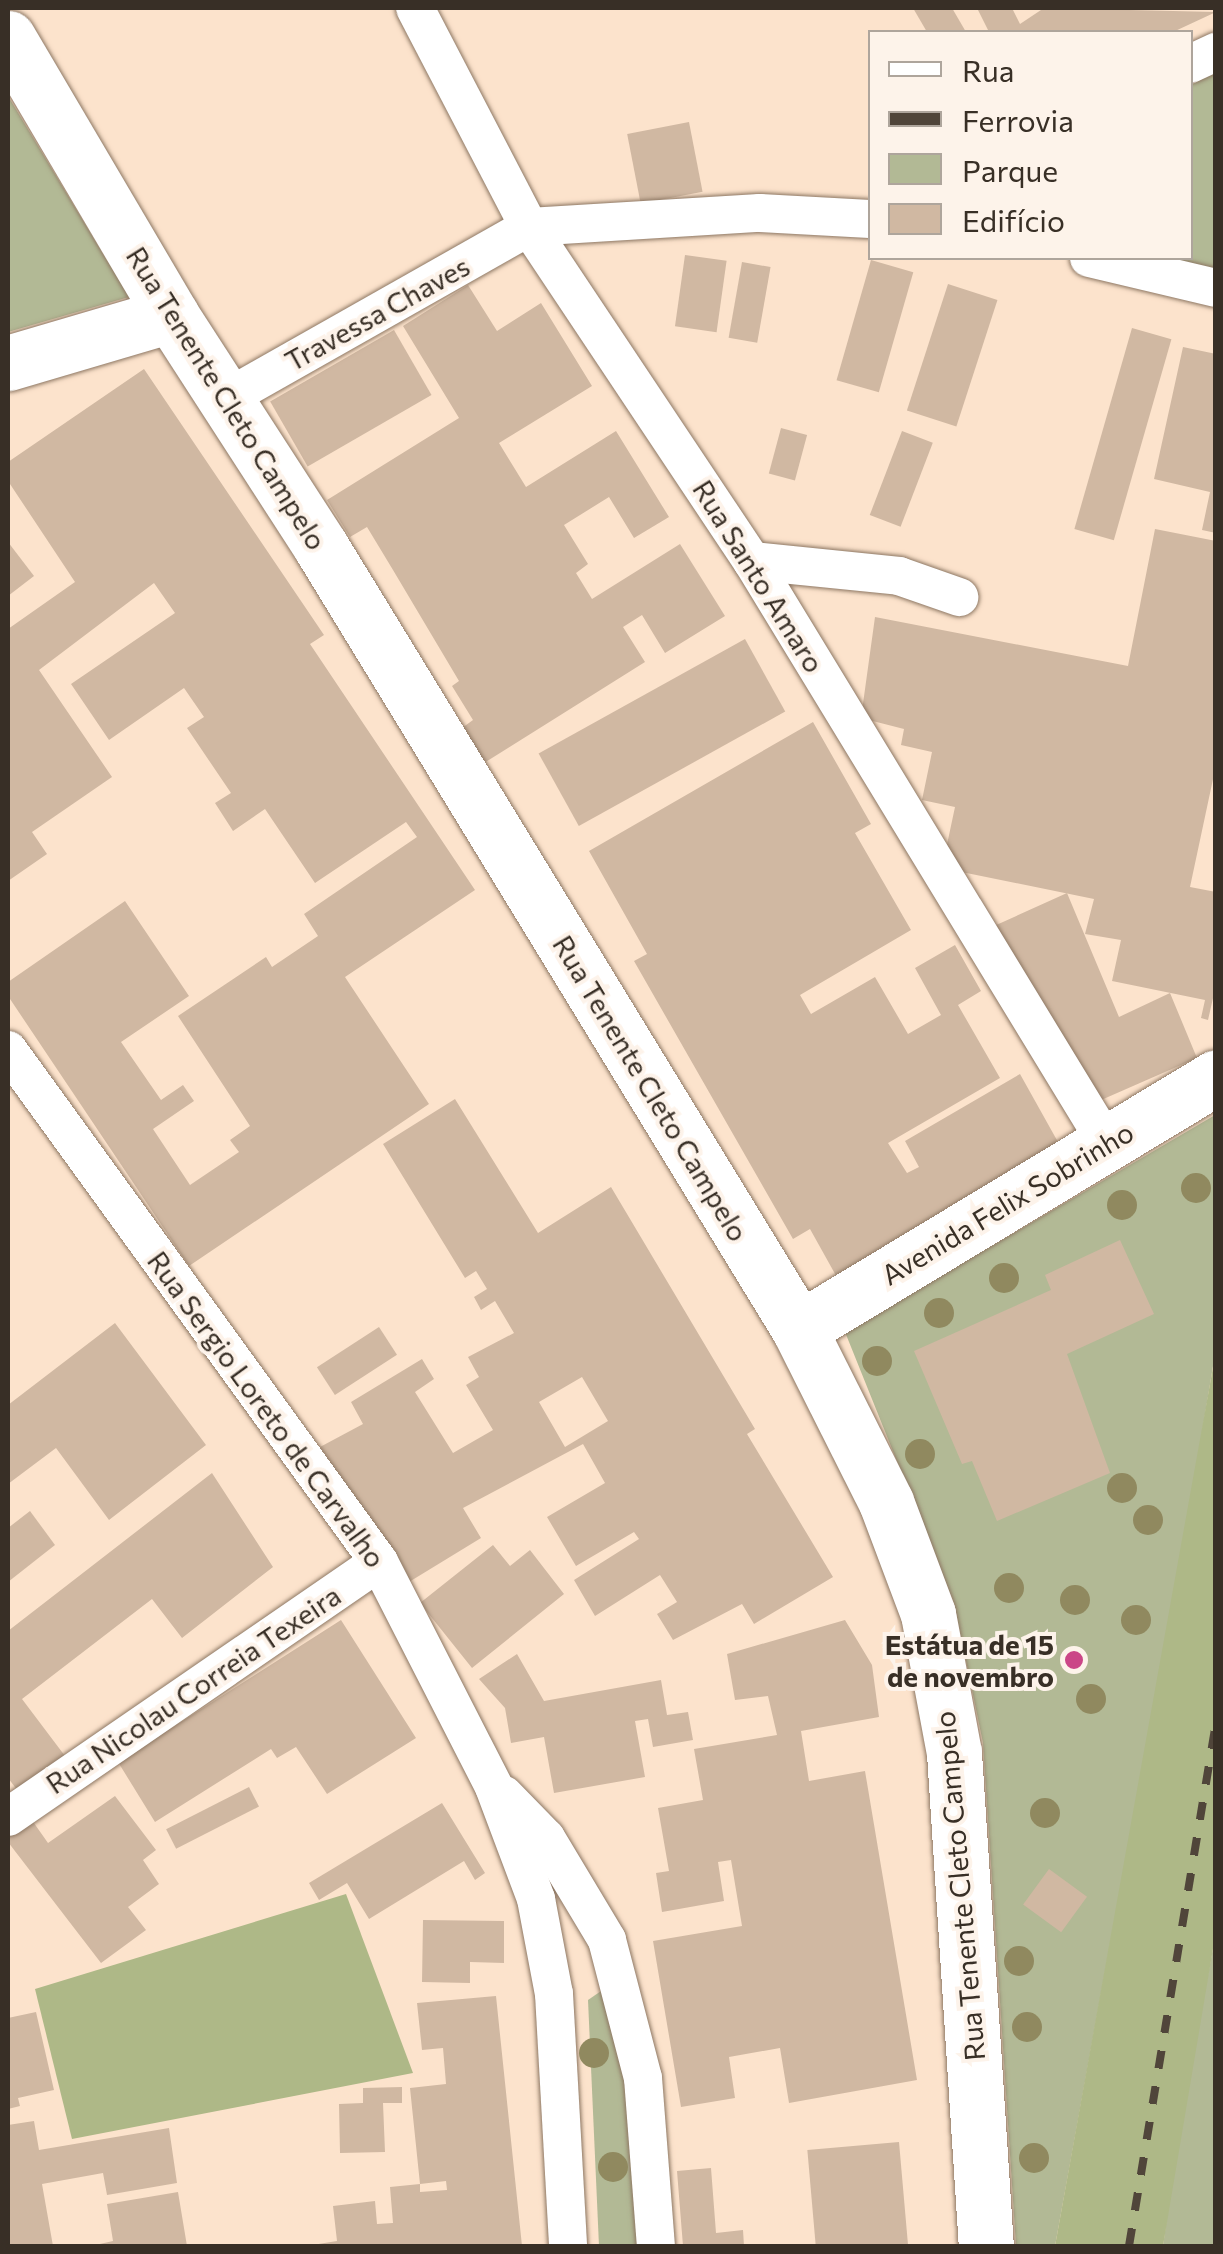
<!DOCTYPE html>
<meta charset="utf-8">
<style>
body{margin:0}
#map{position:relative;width:1223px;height:2254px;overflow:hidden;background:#fce3cc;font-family:Commissioner,sans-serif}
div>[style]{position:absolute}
.green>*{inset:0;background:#b2b995}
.forest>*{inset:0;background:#aeb887}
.building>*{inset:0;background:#d0b8a2;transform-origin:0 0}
.roads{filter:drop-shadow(0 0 2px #8d7763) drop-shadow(0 0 2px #8d7763)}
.minor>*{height:38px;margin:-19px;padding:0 19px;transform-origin:19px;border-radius:19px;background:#fff}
.secondary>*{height:55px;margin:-27.5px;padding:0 27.5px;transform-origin:27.5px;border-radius:27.5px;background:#fff}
.rail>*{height:8px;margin-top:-4px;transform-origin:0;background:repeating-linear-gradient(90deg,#50453a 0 18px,transparent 0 36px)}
.trees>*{width:30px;height:30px;margin:-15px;border-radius:50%;background:#90895f}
.dots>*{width:28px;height:28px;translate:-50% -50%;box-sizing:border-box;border:5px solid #fdf3ea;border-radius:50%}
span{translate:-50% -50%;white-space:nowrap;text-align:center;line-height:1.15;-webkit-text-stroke:8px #fdf3ea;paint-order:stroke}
.street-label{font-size:28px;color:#382f26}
.poi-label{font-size:28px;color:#382f26;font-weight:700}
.right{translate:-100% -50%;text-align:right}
.frame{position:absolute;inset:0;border:10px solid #382f26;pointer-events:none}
.legend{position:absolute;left:868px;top:30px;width:325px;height:230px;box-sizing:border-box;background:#fdf3ea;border:2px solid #aea59c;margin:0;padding:12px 18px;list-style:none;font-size:30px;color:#382f26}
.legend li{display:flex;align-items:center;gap:20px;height:50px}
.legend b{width:50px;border:2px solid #aea59c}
</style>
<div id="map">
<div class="green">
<div style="clip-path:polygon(1215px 72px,1215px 269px,1166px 258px,1190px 258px,1191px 85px)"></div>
<div style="clip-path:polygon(8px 96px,129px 297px,8px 332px)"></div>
<div style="clip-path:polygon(1215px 1115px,1215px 1354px,1190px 1505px,1055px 2246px,1016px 2246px,983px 1743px,954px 1603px,845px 1332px)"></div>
<div style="clip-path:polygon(1215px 1937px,1215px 2246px,1163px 2246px,1178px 2137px)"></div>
<div style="clip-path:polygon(604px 1989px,619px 1995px,643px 2246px,599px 2246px,588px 2000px)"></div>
</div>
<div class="forest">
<div style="clip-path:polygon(1215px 1356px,1215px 1937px,1163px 2246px,1055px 2246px)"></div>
<div style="clip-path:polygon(346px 1894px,413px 2073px,72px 2139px,35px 1989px)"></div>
</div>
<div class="building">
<div style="clip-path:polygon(913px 8px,952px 8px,966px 32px,927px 32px)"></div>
<div style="clip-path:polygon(977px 8px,1012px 8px,1020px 24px,1044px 8px,1216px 12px,1173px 32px,989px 32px)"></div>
<div style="left:689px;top:122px;width:71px;height:63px;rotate:79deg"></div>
<div style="left:685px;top:255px;width:42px;height:72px;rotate:8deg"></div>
<div style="left:871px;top:260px;width:44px;height:125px;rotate:16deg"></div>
<div style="left:742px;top:262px;width:29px;height:77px;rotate:10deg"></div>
<div style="left:948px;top:284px;width:52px;height:133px;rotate:18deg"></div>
<div style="clip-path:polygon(468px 285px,497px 331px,541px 303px,592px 386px,499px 443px,526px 487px,616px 431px,669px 517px,634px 538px,609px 497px,564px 525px,588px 564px,576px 573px,592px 599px,680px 544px,725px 616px,665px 653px,642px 615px,623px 627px,645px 662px,484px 763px,462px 728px,473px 720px,452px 686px,459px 681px,393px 570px,367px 527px,350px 537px,327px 500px,459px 418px,403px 326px)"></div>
<div style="left:1132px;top:328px;width:41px;height:209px;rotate:16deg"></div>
<div style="left:394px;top:330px;width:75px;height:143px;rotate:60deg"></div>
<div style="clip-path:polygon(1183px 347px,1216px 354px,1216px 533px,1202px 530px,1210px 492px,1154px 479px)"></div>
<div style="clip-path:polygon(144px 369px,324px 635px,310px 644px,475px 890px,345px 977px,429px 1104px,189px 1266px,8px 996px,8px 982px,125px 901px,189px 996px,121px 1042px,161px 1100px,183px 1085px,194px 1101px,153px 1129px,190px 1185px,239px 1152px,230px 1140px,250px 1126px,178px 1016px,266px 957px,272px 967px,318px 936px,304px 914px,417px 837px,406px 822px,315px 883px,265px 809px,233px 831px,215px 803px,231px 793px,187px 728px,204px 717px,184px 688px,109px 740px,71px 684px,175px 613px,154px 583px,39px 670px,112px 777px,32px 832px,47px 854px,8px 881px,8px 629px,75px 582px,8px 481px,8px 462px)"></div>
<div style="left:781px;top:428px;width:27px;height:47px;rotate:15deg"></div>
<div style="left:902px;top:431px;width:33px;height:90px;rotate:21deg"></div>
<div style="clip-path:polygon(1155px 529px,1216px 541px,1216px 765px,1190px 887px,1216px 892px,1216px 985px,1208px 1020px,1201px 1018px,1205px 1000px,1112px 981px,1121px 940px,1085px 934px,1094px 899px,942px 868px,955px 807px,922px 800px,932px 752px,901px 745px,904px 729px,861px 718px,875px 617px,1128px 666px)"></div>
<div style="clip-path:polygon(8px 542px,34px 576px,8px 596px)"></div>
<div style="left:745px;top:639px;width:83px;height:236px;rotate:61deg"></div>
<div style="clip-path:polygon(813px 722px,871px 824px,855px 833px,911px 930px,800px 995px,811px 1014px,875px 977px,908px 1034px,941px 1015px,915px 968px,955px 945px,981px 991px,958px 1005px,1000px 1078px,888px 1143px,907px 1173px,919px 1167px,905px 1141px,1020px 1074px,1063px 1151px,839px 1281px,810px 1229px,793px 1239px,634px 961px,647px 954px,589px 851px)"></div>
<div style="clip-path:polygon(1067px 893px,1119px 1017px,1170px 993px,1197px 1058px,1092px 1104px,994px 926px)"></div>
<div style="clip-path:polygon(evenodd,455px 1099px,538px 1233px,611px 1187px,755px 1429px,747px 1434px,833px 1577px,754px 1624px,742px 1604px,673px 1640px,657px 1614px,677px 1602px,660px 1575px,595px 1616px,574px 1580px,639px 1539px,634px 1532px,576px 1566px,547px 1517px,605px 1483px,583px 1444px,463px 1508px,481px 1538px,409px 1582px,320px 1447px,363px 1424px,351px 1402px,422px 1359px,434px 1379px,415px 1392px,453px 1453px,493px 1430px,466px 1385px,479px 1377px,468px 1357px,514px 1333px,495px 1301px,481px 1310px,474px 1297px,487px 1289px,476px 1271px,465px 1278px,383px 1144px,455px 1099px,582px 1377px,608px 1421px,565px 1447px,539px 1402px,582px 1377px)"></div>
<div style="clip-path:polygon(1120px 1240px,1154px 1314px,1067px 1354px,1110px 1473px,997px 1521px,972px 1461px,962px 1464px,914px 1351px,1051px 1290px,1045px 1275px)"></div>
<div style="clip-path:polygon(115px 1323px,206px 1445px,109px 1520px,56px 1448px,8px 1484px,8px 1405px)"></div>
<div style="left:379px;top:1327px;width:33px;height:74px;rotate:57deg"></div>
<div style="clip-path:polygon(212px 1473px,273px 1567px,182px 1638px,152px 1599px,22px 1699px,65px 1756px,18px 1791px,8px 1778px,8px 1631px)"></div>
<div style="clip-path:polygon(30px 1511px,55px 1545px,8px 1582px,8px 1528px)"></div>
<div style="clip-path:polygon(493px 1545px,510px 1566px,530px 1550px,564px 1594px,472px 1668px,420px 1603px)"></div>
<div style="clip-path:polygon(341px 1620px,416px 1738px,327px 1794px,296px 1747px,277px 1758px,271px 1749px,155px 1822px,118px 1762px)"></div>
<div style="clip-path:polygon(845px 1620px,872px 1665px,879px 1717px,801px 1731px,809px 1781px,865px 1771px,917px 2080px,789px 2103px,780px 2048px,729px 2057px,735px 2098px,681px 2107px,653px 1941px,742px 1926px,731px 1860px,718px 1862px,724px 1901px,662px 1912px,656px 1873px,669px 1871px,658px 1808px,703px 1800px,694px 1749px,777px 1735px,768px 1696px,735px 1700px,727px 1654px)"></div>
<div style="clip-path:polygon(517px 1654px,544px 1701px,661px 1680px,667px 1715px,688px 1712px,693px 1740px,653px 1747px,648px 1719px,635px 1721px,645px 1777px,554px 1793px,544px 1737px,511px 1743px,505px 1708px,479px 1679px)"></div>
<div style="left:249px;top:1787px;width:22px;height:93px;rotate:63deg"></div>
<div style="clip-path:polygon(115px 1796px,156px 1850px,143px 1860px,159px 1884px,128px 1907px,146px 1930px,101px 1963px,8px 1842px,8px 1832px,29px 1816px,48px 1843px)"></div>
<div style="clip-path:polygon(442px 1803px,485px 1873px,475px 1880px,464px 1861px,369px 1919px,347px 1883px,319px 1900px,309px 1883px)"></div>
<div style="left:1049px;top:1869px;width:47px;height:44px;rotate:36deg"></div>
<div style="clip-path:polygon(423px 1920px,504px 1921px,504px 1963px,470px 1962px,470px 1983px,422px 1982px)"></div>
<div style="clip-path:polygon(evenodd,496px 1996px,522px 2246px,306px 2246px,337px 2241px,333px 2206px,375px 2201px,377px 2224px,393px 2223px,390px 2187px,420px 2184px,410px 2088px,446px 2084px,443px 2048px,422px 2050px,417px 2003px,496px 1996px,446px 2181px,447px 2190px,420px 2192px,420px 2184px,446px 2181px)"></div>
<div style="clip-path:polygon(36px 2012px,54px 2090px,18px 2098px,20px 2106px,8px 2109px,8px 2018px)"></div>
<div style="clip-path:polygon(402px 2087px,402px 2103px,383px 2103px,385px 2152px,340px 2153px,339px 2104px,363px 2103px,363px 2088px)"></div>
<div style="clip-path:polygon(34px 2121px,39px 2150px,169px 2128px,177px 2183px,107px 2195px,103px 2173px,42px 2184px,53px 2246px,8px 2246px,8px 2125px)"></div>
<div style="left:899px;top:2142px;width:104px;height:92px;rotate:85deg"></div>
<div style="clip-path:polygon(711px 2168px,716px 2233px,743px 2230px,744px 2246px,683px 2246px,677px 2171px)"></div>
<div style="clip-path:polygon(178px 2192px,187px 2246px,91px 2246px,113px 2241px,107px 2204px)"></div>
</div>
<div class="roads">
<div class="minor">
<div style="left:415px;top:8px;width:247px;rotate:62.5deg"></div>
<div style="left:529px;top:227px;width:402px;rotate:56.3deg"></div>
<div style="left:752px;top:561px;width:680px;rotate:58.65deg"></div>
<div style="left:1190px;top:64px;width:29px;rotate:-25deg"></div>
<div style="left:1089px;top:258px;width:130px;rotate:13.3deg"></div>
<div style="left:225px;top:399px;width:349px;rotate:-29.5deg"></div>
<div style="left:529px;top:227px;width:231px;rotate:-3.5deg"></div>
<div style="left:760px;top:213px;width:110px;rotate:3.1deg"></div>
<div style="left:752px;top:561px;width:148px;rotate:5.8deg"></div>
<div style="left:899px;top:576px;width:64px;rotate:19.3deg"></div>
<div style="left:8px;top:1050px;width:632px;rotate:54.07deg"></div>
<div style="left:379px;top:1562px;width:253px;rotate:62.9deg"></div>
<div style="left:494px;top:1787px;width:120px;rotate:69.4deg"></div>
<div style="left:536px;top:1899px;width:97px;rotate:79.3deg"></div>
<div style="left:554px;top:1994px;width:252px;rotate:86.8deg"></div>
<div style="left:504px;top:1795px;width:60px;rotate:45.7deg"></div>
<div style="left:546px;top:1838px;width:119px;rotate:59.1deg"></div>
<div style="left:607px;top:1940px;width:143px;rotate:75.4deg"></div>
<div style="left:643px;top:2078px;width:169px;rotate:85.6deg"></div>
<div style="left:8px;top:1817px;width:450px;rotate:-34.5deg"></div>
</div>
<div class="secondary">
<div style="left:8px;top:38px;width:321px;rotate:59.5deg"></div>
<div style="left:171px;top:315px;width:276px;rotate:57.1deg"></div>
<div style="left:321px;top:547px;width:917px;rotate:58.56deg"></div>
<div style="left:799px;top:1329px;width:194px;rotate:63.3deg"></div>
<div style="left:886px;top:1502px;width:120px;rotate:69.4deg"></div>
<div style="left:928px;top:1614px;width:141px;rotate:79.4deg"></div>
<div style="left:954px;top:1753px;width:494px;rotate:86.3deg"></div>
<div style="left:8px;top:363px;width:170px;rotate:-16.4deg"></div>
<div style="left:799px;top:1329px;width:487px;rotate:-31.1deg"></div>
</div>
</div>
<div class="rail">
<div style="left:1129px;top:2246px;width:530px;rotate:-80.56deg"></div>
</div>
<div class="trees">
<div style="left:1196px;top:1188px"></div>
<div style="left:1122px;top:1205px"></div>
<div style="left:1004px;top:1278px"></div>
<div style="left:939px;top:1313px"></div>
<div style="left:877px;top:1361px"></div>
<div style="left:920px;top:1454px"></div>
<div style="left:1122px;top:1488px"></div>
<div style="left:1148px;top:1520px"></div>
<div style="left:1009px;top:1588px"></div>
<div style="left:1075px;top:1600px"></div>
<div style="left:1136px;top:1620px"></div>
<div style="left:1091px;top:1699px"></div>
<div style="left:1045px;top:1813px"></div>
<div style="left:1019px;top:1961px"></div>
<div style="left:1027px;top:2027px"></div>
<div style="left:594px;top:2053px"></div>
<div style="left:1034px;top:2158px"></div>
<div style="left:613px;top:2167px"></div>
</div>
<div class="dots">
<div style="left:1074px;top:1660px;background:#cb4687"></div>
</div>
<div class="street-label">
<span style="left:377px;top:313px;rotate:-29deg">Travessa Chaves</span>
<span style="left:227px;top:398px;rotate:58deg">Rua Tenente Cleto Campelo</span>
<span style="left:759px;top:576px;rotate:58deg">Rua Santo Amaro</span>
<span style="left:651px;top:1088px;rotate:59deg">Rua Tenente Cleto Campelo</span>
<span style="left:1007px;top:1203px;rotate:-31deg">Avenida Felix Sobrinho</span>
<span style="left:267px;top:1409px;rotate:54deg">Rua Sergio Loreto de Carvalho</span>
<span style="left:193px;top:1689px;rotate:-34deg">Rua Nicolau Correia Texeira</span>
<span style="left:959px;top:1886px;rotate:-95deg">Rua Tenente Cleto Campelo</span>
</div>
<div class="poi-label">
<span class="right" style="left:1054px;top:1660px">Estátua de 15<br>de novembro</span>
</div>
<div class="frame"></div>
<ul class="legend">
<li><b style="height:12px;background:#fff"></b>Rua</li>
<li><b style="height:12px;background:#50453a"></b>Ferrovia</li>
<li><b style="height:28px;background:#b2b995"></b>Parque</li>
<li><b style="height:28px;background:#d0b8a2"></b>Edifício</li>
</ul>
</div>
